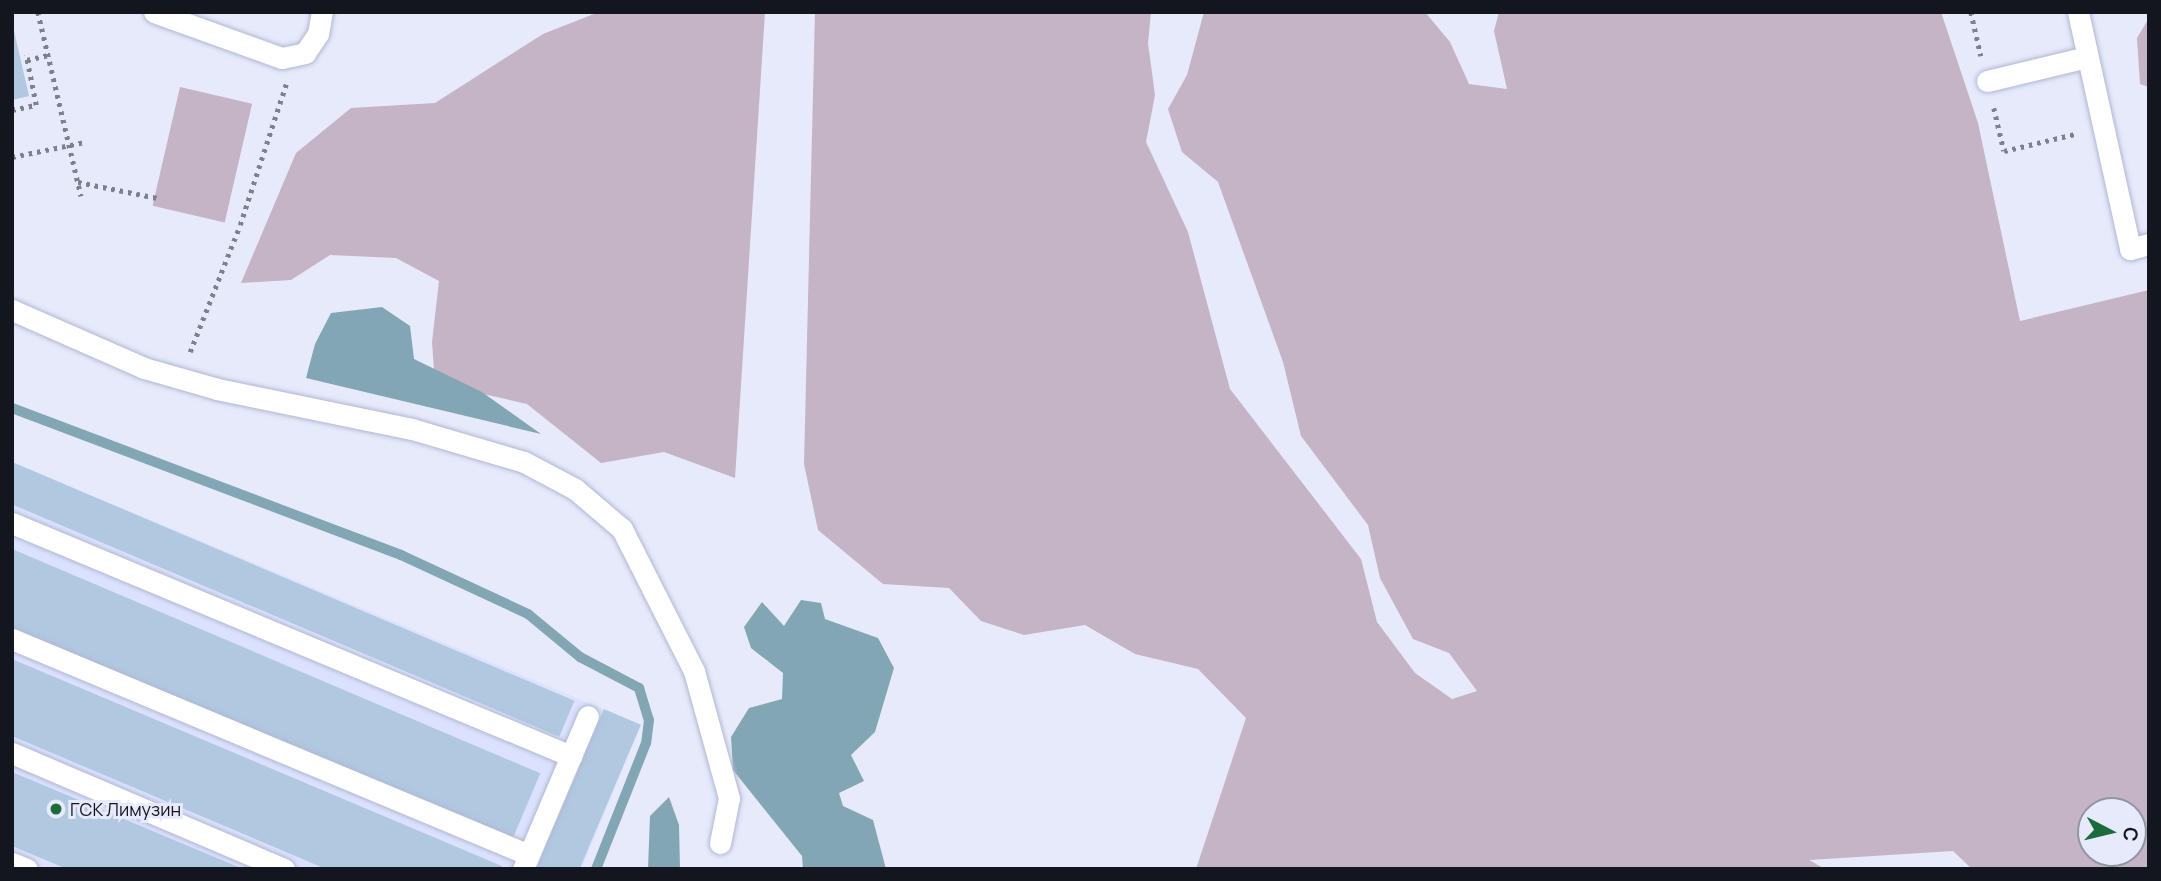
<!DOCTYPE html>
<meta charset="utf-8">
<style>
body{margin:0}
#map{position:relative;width:2161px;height:881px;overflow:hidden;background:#e6eafb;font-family:Manrope,sans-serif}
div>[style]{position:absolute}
.built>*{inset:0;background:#dce2fe}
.green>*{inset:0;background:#c5b3c6;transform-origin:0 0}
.water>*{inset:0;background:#83a6b5}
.stream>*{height:10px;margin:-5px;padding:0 5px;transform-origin:5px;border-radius:5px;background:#83a6b5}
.building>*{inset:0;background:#b1c8e1;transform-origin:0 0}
.path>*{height:4.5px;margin-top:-2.25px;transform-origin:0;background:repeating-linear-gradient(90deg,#7d808d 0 3.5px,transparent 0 8.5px)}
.roads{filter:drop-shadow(0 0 2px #b0b7d1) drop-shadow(0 0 2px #b0b7d1)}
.service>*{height:21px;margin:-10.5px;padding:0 10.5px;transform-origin:10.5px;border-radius:10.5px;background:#fff}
.dots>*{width:19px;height:19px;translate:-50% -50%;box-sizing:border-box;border:4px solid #e6eafb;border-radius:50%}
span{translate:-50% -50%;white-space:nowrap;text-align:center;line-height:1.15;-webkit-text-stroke:6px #e6eafb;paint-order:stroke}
.poi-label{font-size:18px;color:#14161f}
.left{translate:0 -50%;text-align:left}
.frame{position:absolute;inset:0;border:14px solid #14161f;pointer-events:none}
.north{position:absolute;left:2077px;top:797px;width:70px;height:70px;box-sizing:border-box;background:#e6eafb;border:2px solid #9295a3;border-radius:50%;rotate:97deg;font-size:19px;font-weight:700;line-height:28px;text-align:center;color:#14161f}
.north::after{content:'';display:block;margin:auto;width:24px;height:32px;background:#1b6b3b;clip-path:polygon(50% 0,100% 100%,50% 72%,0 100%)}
</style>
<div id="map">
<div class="built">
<div style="clip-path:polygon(12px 462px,641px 725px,581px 869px,12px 869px)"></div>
</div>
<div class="green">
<div style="clip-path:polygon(599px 12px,765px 12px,735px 478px,664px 452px,601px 463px,527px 404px,435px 383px,432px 342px,439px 281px,396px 258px,330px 255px,291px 280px,241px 283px,296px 153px,351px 108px,435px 103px,543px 34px)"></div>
<div style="clip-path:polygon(evenodd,815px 12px,1151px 12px,1148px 43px,1155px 95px,1146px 142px,1188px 232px,1230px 389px,1361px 559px,1377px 622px,1415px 673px,1452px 699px,1477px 691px,1449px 653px,1413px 639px,1380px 578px,1368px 525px,1301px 436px,1283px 362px,1218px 182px,1182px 152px,1168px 109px,1187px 75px,1204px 12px,1425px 12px,1450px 42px,1469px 84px,1507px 89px,1494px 31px,1499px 12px,1941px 12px,1978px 123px,2020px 321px,2149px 290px,2149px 869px,1972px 869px,1953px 851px,1809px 860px,1825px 869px,1196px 869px,1246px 718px,1198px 669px,1135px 654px,1085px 625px,1024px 635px,981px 621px,949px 588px,883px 584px,818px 530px,804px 464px,815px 12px,2091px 811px,2133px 811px,2133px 853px,2091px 853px,2091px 811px)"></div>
<div style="clip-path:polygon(2149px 18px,2149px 87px,2140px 84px,2137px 38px)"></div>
<div style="left:180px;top:87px;width:74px;height:122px;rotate:13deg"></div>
</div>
<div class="water">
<div style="clip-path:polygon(382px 307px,410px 326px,414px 359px,482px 392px,541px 434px,306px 378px,315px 344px,331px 313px)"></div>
<div style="clip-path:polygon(801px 600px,821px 603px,825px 619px,878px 638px,894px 668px,875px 732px,851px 755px,864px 781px,839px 793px,843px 806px,873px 820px,886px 869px,803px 869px,802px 856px,733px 770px,731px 737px,749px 708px,782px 699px,783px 673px,751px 648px,744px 627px,762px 602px,784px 626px)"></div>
<div style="clip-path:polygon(669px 797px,679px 825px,680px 869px,648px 869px,650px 816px)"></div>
</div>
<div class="stream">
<div style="left:12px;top:408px;width:416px;rotate:20.7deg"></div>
<div style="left:401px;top:555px;width:140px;rotate:24.9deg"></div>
<div style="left:528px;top:614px;width:67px;rotate:39.6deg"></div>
<div style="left:580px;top:657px;width:67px;rotate:27.7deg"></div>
<div style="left:639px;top:688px;width:34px;rotate:73deg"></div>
<div style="left:649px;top:720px;width:23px;rotate:97deg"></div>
<div style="left:646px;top:743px;width:136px;rotate:111.6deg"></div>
</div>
<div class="building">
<div style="clip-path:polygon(12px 22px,29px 96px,12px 100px)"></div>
<div style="left:12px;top:462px;width:611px;height:39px;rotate:23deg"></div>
<div style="left:12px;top:549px;width:574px;height:75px;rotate:23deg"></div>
<div style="clip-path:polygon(12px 659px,502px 866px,501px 869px,326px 869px,12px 736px)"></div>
<div style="left:604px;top:709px;width:40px;height:173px;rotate:23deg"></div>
<div style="clip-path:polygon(12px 772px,243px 869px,67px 869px,12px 846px)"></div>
</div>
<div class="path">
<div style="left:38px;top:12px;width:189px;rotate:76.8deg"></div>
<div style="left:1971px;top:12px;width:45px;rotate:77.2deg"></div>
<div style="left:27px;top:60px;width:22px;rotate:-13deg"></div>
<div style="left:1994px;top:108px;width:44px;rotate:76.9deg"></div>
<div style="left:2004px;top:151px;width:73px;rotate:-13.5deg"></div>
<div style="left:12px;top:110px;width:25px;rotate:-12deg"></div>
<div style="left:36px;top:105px;width:51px;rotate:-101.3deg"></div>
<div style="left:12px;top:157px;width:75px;rotate:-11.6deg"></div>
<div style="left:78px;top:182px;width:81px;rotate:11.4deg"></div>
<div style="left:190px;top:352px;width:136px;rotate:-68.5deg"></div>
<div style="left:240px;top:225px;width:148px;rotate:-71.9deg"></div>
</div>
<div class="roads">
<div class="service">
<div style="left:154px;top:12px;width:136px;rotate:19.8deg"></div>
<div style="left:282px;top:58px;width:24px;rotate:-12deg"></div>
<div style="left:305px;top:53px;width:23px;rotate:-56deg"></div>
<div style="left:318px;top:34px;width:22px;rotate:-80deg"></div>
<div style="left:2078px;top:12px;width:243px;rotate:77.6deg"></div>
<div style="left:2130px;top:249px;width:20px;rotate:-15deg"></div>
<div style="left:1987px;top:81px;width:103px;rotate:-13.5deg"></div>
<div style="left:12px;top:310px;width:144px;rotate:23.7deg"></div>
<div style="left:144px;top:368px;width:76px;rotate:16deg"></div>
<div style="left:217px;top:389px;width:199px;rotate:11.6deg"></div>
<div style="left:412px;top:429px;width:117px;rotate:16.4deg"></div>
<div style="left:524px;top:462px;width:58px;rotate:27.9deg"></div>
<div style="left:575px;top:489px;width:62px;rotate:40.4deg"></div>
<div style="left:622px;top:529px;width:159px;rotate:63.1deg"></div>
<div style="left:694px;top:671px;width:132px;rotate:74.6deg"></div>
<div style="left:729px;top:798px;width:46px;rotate:101.3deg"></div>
<div style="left:12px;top:523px;width:606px;rotate:22.63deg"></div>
<div style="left:12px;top:639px;width:560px;rotate:22.67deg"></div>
<div style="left:12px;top:753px;width:296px;rotate:23.1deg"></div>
<div style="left:12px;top:863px;width:16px;rotate:22deg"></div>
<div style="left:523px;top:869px;width:166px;rotate:-67deg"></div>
</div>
</div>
<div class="dots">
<div style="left:56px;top:809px;background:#1b6b3b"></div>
</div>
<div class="poi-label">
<span class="left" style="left:70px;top:809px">ГСК Лимузин</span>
</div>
<div class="frame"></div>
<div class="north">С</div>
</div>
